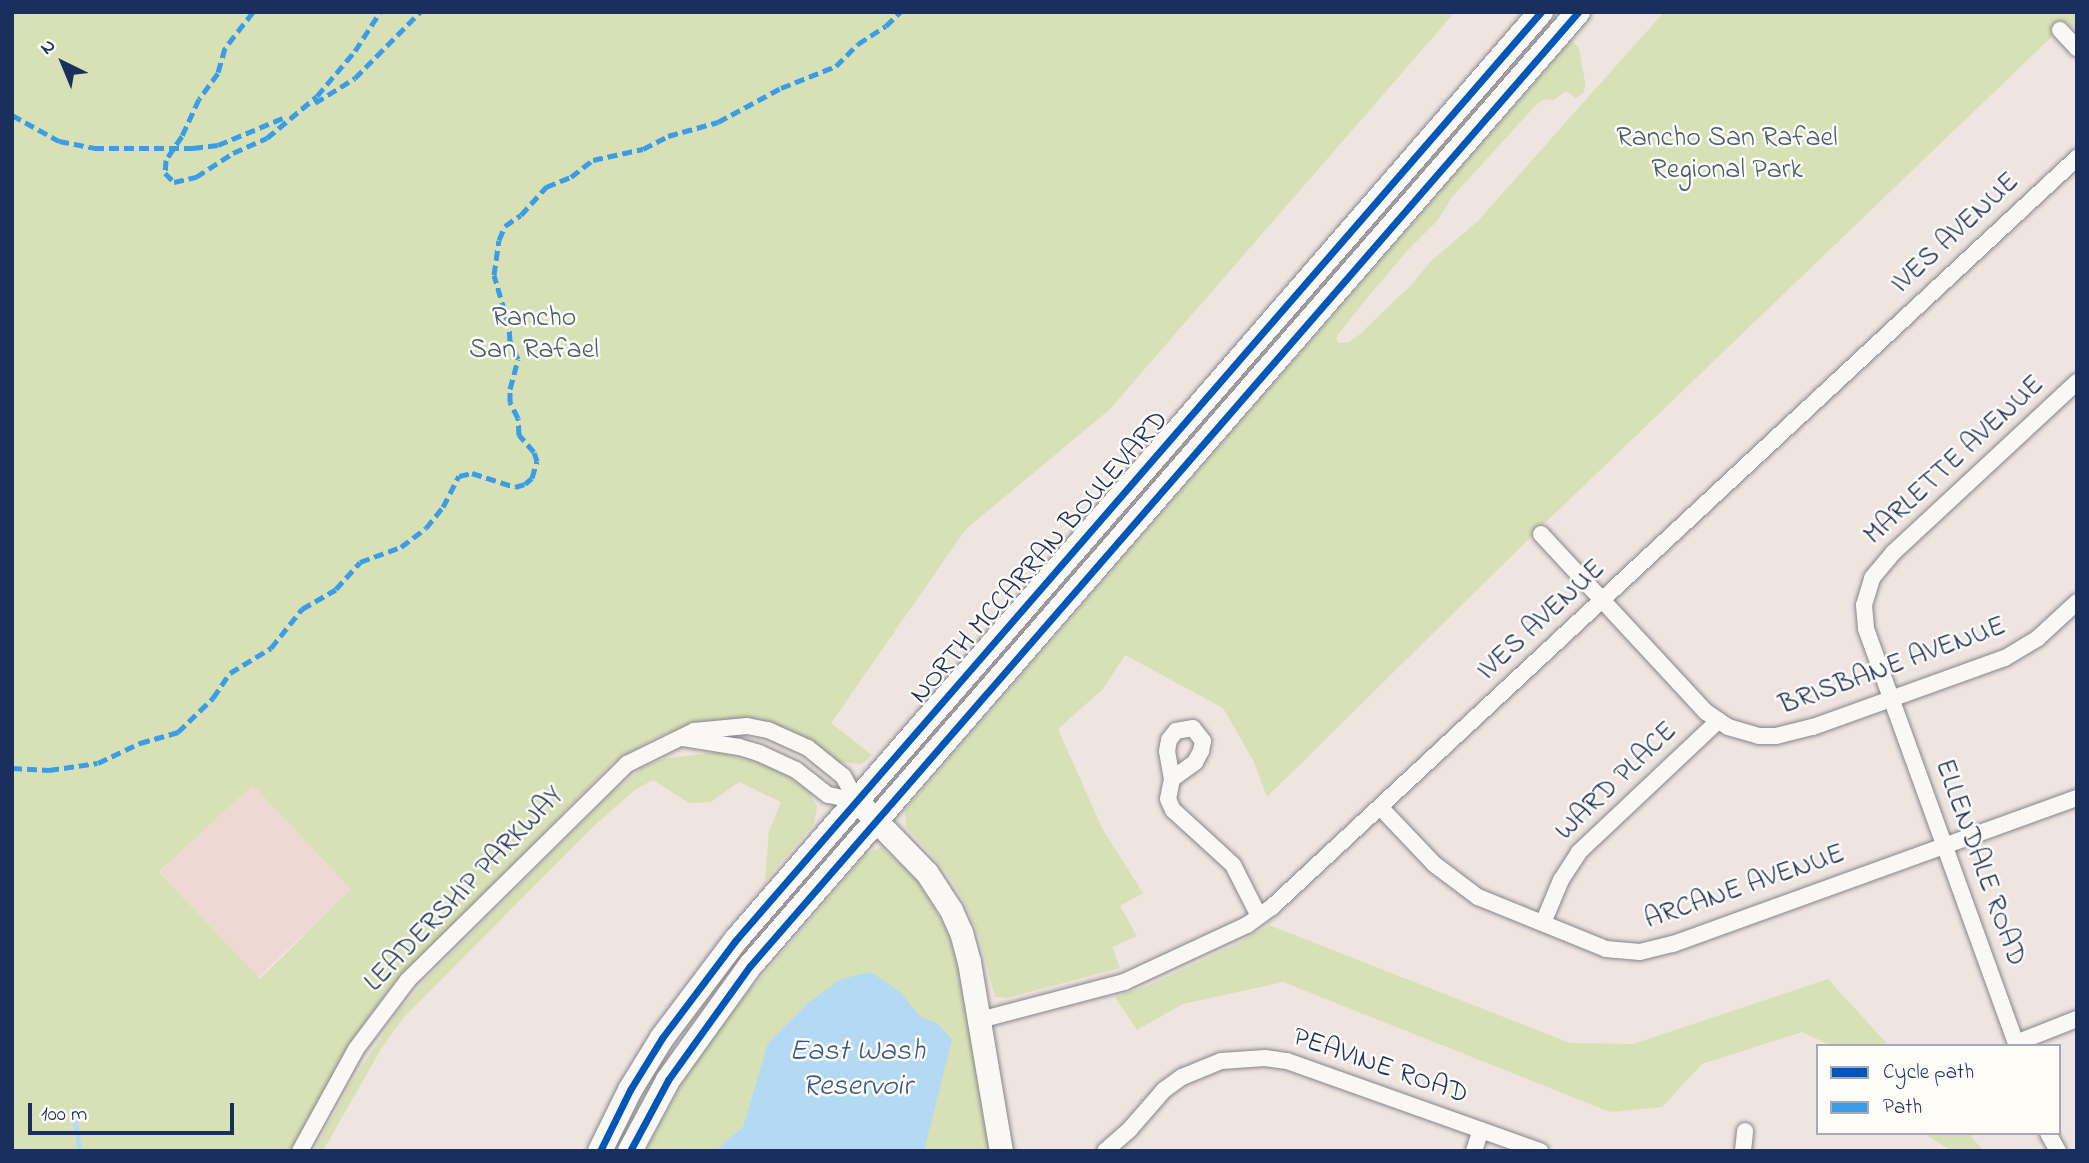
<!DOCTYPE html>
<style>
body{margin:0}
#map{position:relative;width:2089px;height:1163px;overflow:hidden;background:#eee4e0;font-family:"Indie Flower",sans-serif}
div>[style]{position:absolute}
.built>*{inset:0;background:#edd9d2;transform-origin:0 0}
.green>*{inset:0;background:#d8e1b6}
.water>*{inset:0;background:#b4daf3}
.stream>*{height:4.5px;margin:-2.25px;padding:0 2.25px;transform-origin:2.25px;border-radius:2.25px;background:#b4daf3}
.roads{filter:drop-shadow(0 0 2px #86858c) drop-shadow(0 0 2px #86858c)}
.street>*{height:16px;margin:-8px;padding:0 8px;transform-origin:8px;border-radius:8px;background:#f9f8f5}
.secondary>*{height:23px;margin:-11.5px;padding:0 11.5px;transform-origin:11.5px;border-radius:11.5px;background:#f9f8f5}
.primary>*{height:24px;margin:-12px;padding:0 12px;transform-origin:12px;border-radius:12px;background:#f9f8f5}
.quiet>*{height:5px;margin-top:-2.5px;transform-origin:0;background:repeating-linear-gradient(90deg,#3b9de6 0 10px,transparent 0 15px)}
.cycleway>*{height:7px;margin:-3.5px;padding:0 3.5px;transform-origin:3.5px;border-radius:3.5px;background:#0057b8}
span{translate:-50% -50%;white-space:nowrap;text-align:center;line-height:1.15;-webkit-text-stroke:5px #fdfcf7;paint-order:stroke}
.park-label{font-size:28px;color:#465b6c}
.street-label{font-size:28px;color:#1b2f5e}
.water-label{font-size:30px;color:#3b5985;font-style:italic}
.frame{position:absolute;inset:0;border:14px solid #1b2f5e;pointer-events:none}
.legend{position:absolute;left:1816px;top:1044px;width:245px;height:91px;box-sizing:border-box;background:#fdfcf7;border:2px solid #a3aaba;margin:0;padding:9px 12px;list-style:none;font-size:21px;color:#1b2f5e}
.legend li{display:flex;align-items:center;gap:14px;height:35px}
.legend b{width:35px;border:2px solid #a3aaba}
.north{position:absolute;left:28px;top:28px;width:70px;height:70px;-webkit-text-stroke:5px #fdfcf7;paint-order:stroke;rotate:317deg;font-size:19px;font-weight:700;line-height:28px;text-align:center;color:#1b2f5e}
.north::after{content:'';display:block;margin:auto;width:24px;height:32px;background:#1b2f5e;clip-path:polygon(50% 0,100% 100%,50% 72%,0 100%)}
.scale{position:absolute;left:28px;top:1103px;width:206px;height:32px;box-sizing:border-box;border:4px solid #1b2f5e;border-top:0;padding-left:9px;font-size:21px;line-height:24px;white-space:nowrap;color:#1b2f5e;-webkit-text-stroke:5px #fdfcf7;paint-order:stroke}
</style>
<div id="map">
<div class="built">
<div style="left:254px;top:784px;width:144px;height:129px;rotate:47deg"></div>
</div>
<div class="green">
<div style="clip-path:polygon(evenodd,12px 12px,1455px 12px,1109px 410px,966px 529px,831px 723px,872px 755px,867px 760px,860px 764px,840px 762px,836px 766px,814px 747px,709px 724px,681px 728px,656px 737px,612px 763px,390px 988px,349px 1045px,290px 1151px,12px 1151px,12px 12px,253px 785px,351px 889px,260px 979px,159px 872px,253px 785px)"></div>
<div style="clip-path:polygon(1664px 12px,2077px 12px,2077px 31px,2067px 22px,1546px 522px,1267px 797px,1253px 760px,1223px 708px,1125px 655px,1103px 689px,1058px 729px,1103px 830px,1143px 893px,1120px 906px,1137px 936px,1112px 947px,1120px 968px,1007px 998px,995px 997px,978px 933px,965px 903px,946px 871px,906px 827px,905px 810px,1572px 40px,1579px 48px,1585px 82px,1584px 92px,1576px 98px,1566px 91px,1555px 99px,1543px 100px,1536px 105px,1452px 197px,1438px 220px,1405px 253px,1363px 303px,1340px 332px,1336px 338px,1339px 343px,1349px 342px,1359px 335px,1412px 284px,1430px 262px,1478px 221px)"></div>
<div style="clip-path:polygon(716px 752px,773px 767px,812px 793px,810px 795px,817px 806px,814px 824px,765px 881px,769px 831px,781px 802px,739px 782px,711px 802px,689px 803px,653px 780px,636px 789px,596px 824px,404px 1017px,381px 1049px,323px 1151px,314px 1151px,351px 1083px,398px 1012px,428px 977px,610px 795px,642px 768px,663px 759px)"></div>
<div style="clip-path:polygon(881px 847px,917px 880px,947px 931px,958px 966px,993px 1151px,645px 1151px,682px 1084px,728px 1016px,867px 853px)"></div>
<div style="clip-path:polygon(1269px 925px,1570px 1043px,1633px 1044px,1828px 979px,1889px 1046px,1832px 1046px,1802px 1032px,1702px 1064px,1662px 1107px,1610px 1112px,1283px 982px,1183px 1004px,1137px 1030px,1115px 997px,1147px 986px,1237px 944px)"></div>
<div style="clip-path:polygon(1923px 1133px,1968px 1133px,1984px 1151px,1952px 1151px)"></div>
</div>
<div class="water">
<div style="clip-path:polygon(871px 972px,900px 992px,921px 1017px,937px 1023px,952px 1039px,924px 1151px,715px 1151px,743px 1127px,768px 1043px,808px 1003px,841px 979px)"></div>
</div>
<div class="stream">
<div style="left:74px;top:1109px;width:42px;rotate:81.9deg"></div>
</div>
<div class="roads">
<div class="street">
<div style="left:2060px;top:30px;width:25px;rotate:47deg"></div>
<div style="left:1541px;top:534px;width:243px;rotate:47.2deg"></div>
<div style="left:1706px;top:712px;width:27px;rotate:34deg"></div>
<div style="left:1728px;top:727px;width:32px;rotate:16deg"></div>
<div style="left:1759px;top:736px;width:17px"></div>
<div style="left:1776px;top:736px;width:38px;rotate:-14deg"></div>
<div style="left:1813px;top:727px;width:204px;rotate:-19.8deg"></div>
<div style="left:2005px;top:658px;width:39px;rotate:-31deg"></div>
<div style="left:2038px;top:638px;width:53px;rotate:-42.7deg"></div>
<div style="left:1172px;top:779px;width:29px;rotate:-36deg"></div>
<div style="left:1195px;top:762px;width:13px;rotate:-61deg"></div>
<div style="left:1201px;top:751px;width:10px;rotate:-79deg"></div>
<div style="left:1203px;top:741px;width:16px;rotate:-128deg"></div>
<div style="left:1193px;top:728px;width:17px;rotate:170deg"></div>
<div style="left:1176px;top:731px;width:11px;rotate:128deg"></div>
<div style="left:1169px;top:740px;width:11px;rotate:100deg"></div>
<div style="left:1167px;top:751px;width:28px;rotate:80deg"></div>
<div style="left:1172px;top:779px;width:20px;rotate:101deg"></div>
<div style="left:1168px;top:799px;width:12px;rotate:66deg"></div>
<div style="left:1173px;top:810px;width:81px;rotate:42.5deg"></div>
<div style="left:1233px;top:865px;width:57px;rotate:63deg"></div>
<div style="left:1380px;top:807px;width:79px;rotate:46.5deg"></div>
<div style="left:1434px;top:864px;width:55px;rotate:36.9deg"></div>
<div style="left:1478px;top:897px;width:138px;rotate:22.1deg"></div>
<div style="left:1606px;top:949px;width:34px;rotate:5deg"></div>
<div style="left:1640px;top:952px;width:34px;rotate:-14deg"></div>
<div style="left:1673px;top:944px;width:430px;rotate:-19.9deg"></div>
<div style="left:1543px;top:923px;width:47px;rotate:-67.3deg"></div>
<div style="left:1561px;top:880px;width:33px;rotate:-57deg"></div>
<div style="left:1579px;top:852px;width:191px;rotate:-43.3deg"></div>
<div style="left:980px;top:1020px;width:149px;rotate:-14.8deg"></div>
<div style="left:1124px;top:982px;width:136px;rotate:-24.9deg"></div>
<div style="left:1247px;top:925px;width:31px;rotate:-36deg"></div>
<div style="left:1272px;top:907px;width:1100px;rotate:-42.94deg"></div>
<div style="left:2016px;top:1043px;width:66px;rotate:-21.5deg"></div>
<div style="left:2017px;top:1046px;width:444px;rotate:-109.9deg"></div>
<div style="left:1866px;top:628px;width:23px;rotate:-95deg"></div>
<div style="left:1864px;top:605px;width:28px;rotate:-73deg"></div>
<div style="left:1872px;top:578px;width:34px;rotate:-50deg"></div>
<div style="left:1894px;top:552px;width:250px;rotate:-42.9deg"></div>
<div style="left:2048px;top:1133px;width:21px;rotate:61deg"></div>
<div style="left:300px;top:1151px;width:116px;rotate:-61.2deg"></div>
<div style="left:356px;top:1049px;width:86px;rotate:-53deg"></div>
<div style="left:408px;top:980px;width:308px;rotate:-44.6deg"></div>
<div style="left:627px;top:764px;width:75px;rotate:-26.2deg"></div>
<div style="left:694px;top:731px;width:53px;rotate:-5.4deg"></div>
<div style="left:747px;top:726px;width:21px;rotate:11deg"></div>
<div style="left:768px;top:730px;width:44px;rotate:24.2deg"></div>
<div style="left:808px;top:748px;width:45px;rotate:38.7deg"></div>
<div style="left:843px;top:776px;width:29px;rotate:61deg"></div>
<div style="left:857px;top:801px;width:30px;rotate:-168deg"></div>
<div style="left:828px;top:795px;width:41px;rotate:-142deg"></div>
<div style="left:796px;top:770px;width:41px;rotate:-155.3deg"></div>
<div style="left:759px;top:753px;width:21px;rotate:-163deg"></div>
<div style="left:739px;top:747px;width:58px;rotate:-171deg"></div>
<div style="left:1105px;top:1151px;width:33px;rotate:-41deg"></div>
<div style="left:1130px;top:1129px;width:52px;rotate:-48.9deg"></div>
<div style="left:1164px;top:1090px;width:22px;rotate:-36deg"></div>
<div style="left:1182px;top:1077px;width:42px;rotate:-22.3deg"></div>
<div style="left:1221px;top:1061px;width:44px;rotate:-3.9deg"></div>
<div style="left:1265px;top:1058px;width:22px;rotate:8deg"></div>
<div style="left:1287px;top:1061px;width:269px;rotate:19.6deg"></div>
<div style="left:1474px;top:1151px;width:22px;rotate:-72deg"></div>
<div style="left:1743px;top:1151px;width:20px;rotate:-84deg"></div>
</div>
<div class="secondary">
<div style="left:857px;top:801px;width:100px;rotate:45.8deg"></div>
<div style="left:927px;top:873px;width:44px;rotate:57deg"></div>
<div style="left:951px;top:910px;width:24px;rotate:66deg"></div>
<div style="left:961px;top:932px;width:31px;rotate:75deg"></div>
<div style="left:969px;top:962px;width:192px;rotate:80.4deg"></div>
</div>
<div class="primary">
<div style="left:600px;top:1151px;width:68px;rotate:-63.8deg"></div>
<div style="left:630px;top:1090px;width:61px;rotate:-58.4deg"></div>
<div style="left:662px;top:1038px;width:121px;rotate:-53deg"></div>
<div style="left:735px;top:941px;width:1230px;rotate:-49.06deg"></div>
<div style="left:630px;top:1151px;width:81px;rotate:-61.8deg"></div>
<div style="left:668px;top:1080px;width:140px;rotate:-54.3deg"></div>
<div style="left:750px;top:966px;width:1263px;rotate:-49.04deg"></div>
</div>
</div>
<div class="quiet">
<div style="left:253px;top:12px;width:46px;rotate:127.9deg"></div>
<div style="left:225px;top:48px;width:26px;rotate:106deg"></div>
<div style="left:218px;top:73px;width:32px;rotate:126deg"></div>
<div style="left:199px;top:99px;width:41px;rotate:114.7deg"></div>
<div style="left:182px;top:136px;width:29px;rotate:124deg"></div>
<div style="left:166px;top:160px;width:13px;rotate:94deg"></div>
<div style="left:165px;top:173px;width:13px;rotate:45deg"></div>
<div style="left:174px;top:182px;width:23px;rotate:-13deg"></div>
<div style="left:196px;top:177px;width:44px;rotate:-33deg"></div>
<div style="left:233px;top:153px;width:37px;rotate:-24deg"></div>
<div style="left:267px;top:138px;width:65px;rotate:-40deg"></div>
<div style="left:317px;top:96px;width:59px;rotate:-49.8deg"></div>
<div style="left:355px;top:51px;width:46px;rotate:-57.3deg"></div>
<div style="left:315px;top:103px;width:47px;rotate:-32deg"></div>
<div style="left:355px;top:78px;width:93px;rotate:-45.4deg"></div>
<div style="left:12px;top:115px;width:54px;rotate:29deg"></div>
<div style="left:59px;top:141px;width:36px;rotate:11deg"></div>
<div style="left:94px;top:148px;width:99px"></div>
<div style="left:193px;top:148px;width:25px;rotate:-7deg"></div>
<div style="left:218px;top:145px;width:70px;rotate:-22.6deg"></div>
<div style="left:12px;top:768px;width:37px;rotate:3deg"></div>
<div style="left:49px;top:770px;width:49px;rotate:-8.1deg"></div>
<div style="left:98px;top:763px;width:47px;rotate:-25.5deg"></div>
<div style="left:140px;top:743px;width:40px;rotate:-16deg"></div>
<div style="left:178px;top:732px;width:49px;rotate:-44.2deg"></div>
<div style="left:213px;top:698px;width:30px;rotate:-56deg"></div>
<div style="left:230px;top:673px;width:48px;rotate:-31.4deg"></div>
<div style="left:271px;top:648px;width:50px;rotate:-51.5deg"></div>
<div style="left:302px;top:609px;width:39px;rotate:-30deg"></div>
<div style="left:336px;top:589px;width:36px;rotate:-48deg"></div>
<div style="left:360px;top:562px;width:44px;rotate:-20.1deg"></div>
<div style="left:401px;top:547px;width:31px;rotate:-37deg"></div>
<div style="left:426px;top:528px;width:27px;rotate:-51deg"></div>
<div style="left:443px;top:507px;width:35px;rotate:-63deg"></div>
<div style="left:459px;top:476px;width:13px;rotate:-13deg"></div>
<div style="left:472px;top:473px;width:45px;rotate:18deg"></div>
<div style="left:515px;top:487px;width:10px;rotate:-17deg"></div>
<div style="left:525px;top:484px;width:9px;rotate:-41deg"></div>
<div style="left:532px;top:478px;width:18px;rotate:-74deg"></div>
<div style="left:537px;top:461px;width:9px;rotate:-108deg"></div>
<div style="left:534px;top:452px;width:23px;rotate:-131deg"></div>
<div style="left:519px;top:435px;width:17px;rotate:-93deg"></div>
<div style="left:518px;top:418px;width:18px;rotate:-117deg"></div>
<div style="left:510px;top:402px;width:13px;rotate:-90deg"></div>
<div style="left:510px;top:389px;width:31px;rotate:-75deg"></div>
<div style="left:518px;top:359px;width:20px;rotate:-114deg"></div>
<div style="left:510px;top:341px;width:15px;rotate:-94deg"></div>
<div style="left:509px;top:326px;width:53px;rotate:-106.4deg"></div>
<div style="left:494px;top:275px;width:35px;rotate:-82deg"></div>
<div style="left:499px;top:240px;width:15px;rotate:-67deg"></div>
<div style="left:505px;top:226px;width:19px;rotate:-35deg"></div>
<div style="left:521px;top:215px;width:38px;rotate:-48deg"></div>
<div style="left:546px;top:187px;width:27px;rotate:-22deg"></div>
<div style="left:571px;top:177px;width:28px;rotate:-38deg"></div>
<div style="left:593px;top:160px;width:51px;rotate:-12.4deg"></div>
<div style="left:643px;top:149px;width:28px;rotate:-27deg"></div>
<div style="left:668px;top:136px;width:52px;rotate:-15.6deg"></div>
<div style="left:718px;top:122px;width:72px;rotate:-28.4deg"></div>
<div style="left:781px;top:88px;width:59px;rotate:-21.8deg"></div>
<div style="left:836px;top:66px;width:31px;rotate:-45deg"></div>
<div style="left:858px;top:44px;width:33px;rotate:-33deg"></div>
<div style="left:886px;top:26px;width:20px;rotate:-45deg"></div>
</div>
<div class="cycleway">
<div style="left:600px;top:1151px;width:68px;rotate:-63.8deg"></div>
<div style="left:630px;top:1090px;width:61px;rotate:-58.4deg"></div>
<div style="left:662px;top:1038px;width:121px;rotate:-53deg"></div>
<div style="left:735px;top:941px;width:1230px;rotate:-49.06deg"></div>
<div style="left:630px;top:1151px;width:81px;rotate:-61.8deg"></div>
<div style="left:668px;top:1080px;width:140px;rotate:-54.3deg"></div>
<div style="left:750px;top:966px;width:1263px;rotate:-49.04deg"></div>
</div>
<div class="park-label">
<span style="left:1727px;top:155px">Rancho San Rafael<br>Regional Park</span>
<span style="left:534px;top:335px">Rancho<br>San Rafael</span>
</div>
<div class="street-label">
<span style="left:1956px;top:234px;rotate:-43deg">IVES AVENUE</span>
<span style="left:1955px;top:461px;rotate:-43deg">MARLETTE AVENUE</span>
<span style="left:1040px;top:558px;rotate:-49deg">NORTH MCCARRAN BOULEVARD</span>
<span style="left:1542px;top:621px;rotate:-43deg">IVES AVENUE</span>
<span style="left:1893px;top:667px;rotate:-20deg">BRISBANE AVENUE</span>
<span style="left:1617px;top:782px;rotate:-44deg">WARD PLACE</span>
<span style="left:1979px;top:863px;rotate:70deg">ELLENDALE ROAD</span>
<span style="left:1745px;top:888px;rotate:-19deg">ARCANE AVENUE</span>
<span style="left:465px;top:890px;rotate:-46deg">LEADERSHIP PARKWAY</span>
<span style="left:1380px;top:1067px;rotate:19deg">PEAVINE ROAD</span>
</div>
<div class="water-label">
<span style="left:857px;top:1069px">East Wash<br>Reservoir</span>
</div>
<div class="frame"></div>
<ul class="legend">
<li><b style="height:9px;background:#0057b8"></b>Cycle path</li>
<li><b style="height:9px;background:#3b9de6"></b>Path</li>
</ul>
<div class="north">N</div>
<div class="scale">100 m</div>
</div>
